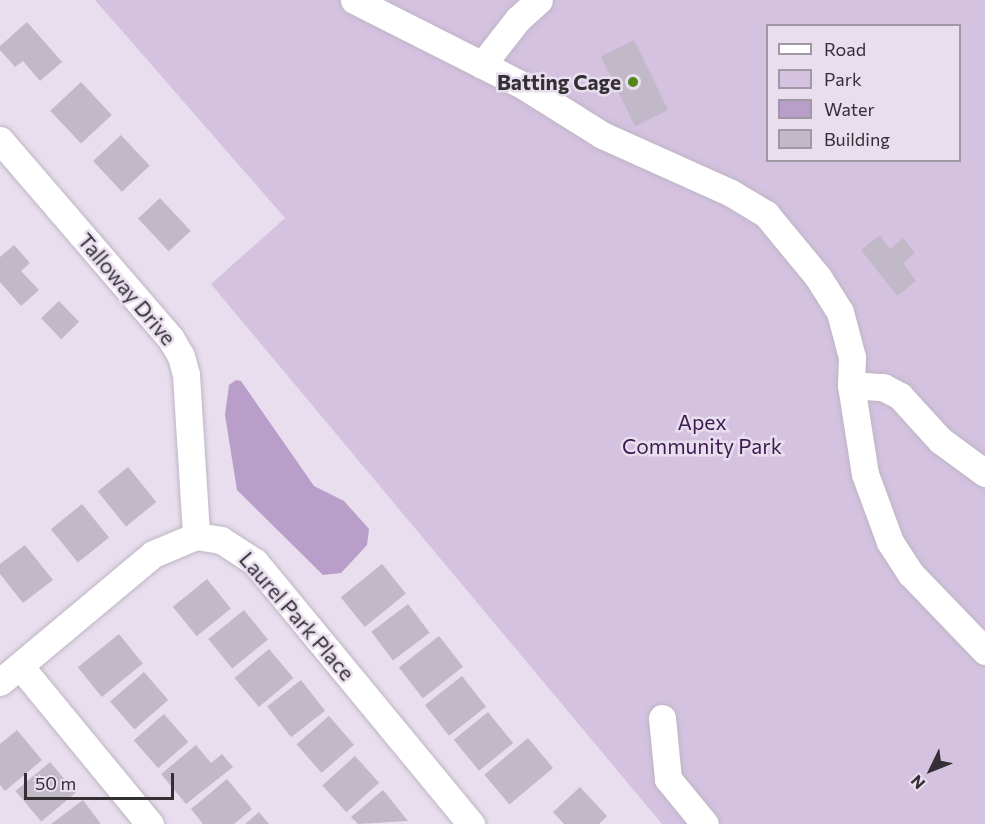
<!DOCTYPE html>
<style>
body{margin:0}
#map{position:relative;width:985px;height:824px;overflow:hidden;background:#e8deee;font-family:Commissioner,sans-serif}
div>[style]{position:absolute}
.green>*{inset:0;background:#d4c2e0}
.water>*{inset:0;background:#b89ec9}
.building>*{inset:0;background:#c2b9c8;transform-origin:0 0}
.roads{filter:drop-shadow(0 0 2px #beb5c4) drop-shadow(0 0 2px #beb5c4)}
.minor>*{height:27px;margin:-13.5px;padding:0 13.5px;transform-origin:13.5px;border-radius:13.5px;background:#fff}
.dots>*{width:16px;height:16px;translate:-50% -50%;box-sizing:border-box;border:3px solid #e8deee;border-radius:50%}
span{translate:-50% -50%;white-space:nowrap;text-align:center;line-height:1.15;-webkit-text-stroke:5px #e8deee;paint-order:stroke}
.poi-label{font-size:21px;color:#332f35;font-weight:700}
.right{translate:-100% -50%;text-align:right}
.street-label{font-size:21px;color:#332f35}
.park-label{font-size:21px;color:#3c1a4f}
.legend{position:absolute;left:766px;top:24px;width:195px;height:138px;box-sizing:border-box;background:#e8deee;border:2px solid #a098a4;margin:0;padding:8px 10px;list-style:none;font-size:18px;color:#332f35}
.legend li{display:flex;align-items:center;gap:12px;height:30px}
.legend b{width:30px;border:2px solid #a098a4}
.north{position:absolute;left:901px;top:740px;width:60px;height:60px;-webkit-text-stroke:4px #e8deee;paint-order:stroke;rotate:227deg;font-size:16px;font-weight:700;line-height:24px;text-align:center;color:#332f35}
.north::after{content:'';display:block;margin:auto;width:21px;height:27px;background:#332f35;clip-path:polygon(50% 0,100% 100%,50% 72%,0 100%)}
.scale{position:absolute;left:24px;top:773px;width:150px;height:27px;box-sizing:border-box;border:3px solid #332f35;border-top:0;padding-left:8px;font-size:18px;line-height:21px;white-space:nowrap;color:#332f35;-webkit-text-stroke:4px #e8deee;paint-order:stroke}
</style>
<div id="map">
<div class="green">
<div style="clip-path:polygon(evenodd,95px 0,985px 0,985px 824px,662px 824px,211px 284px,285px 218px,95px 0,768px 26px,960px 26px,960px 160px,768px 160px,768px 26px)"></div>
</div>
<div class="water">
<div style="clip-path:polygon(236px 380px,241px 381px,314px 486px,344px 501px,369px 529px,367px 545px,341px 573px,323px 575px,237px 490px,225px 415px,229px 385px)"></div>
</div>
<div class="building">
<div style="clip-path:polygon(27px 22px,62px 62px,40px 81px,23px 61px,15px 67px,0 50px,0 46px)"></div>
<div style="left:634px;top:40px;width:78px;height:37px;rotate:64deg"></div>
<div style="left:81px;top:82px;width:45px;height:42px;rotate:47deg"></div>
<div style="left:121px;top:135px;width:42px;height:38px;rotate:47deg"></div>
<div style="left:160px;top:198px;width:45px;height:30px;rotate:47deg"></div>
<div style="clip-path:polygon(880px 235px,890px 249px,903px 238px,915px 253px,903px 263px,916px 281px,897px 296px,861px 250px)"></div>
<div style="clip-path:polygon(14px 245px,30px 263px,21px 271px,39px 290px,21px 306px,0 282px,0 257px)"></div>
<div style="left:59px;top:301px;width:29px;height:25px;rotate:46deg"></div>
<div style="left:128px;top:467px;width:45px;height:39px;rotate:51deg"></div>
<div style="left:82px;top:504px;width:43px;height:40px;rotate:51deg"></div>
<div style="clip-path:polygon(25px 545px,53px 580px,23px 603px,0 574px,0 564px)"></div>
<div style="left:382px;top:564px;width:38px;height:53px;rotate:51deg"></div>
<div style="left:207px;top:579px;width:38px;height:44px;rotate:51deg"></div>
<div style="left:408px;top:604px;width:36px;height:46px;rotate:53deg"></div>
<div style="left:244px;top:610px;width:38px;height:46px;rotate:51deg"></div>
<div style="left:119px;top:634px;width:38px;height:53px;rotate:51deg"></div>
<div style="left:439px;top:636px;width:39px;height:51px;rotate:52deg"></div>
<div style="left:269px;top:649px;width:38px;height:45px;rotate:50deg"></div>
<div style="left:144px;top:672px;width:37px;height:45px;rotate:49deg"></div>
<div style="left:462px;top:676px;width:39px;height:47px;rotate:52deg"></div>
<div style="left:301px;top:680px;width:39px;height:43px;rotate:52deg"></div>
<div style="left:488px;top:712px;width:40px;height:44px;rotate:51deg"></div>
<div style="left:164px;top:714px;width:37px;height:40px;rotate:49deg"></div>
<div style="left:329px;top:716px;width:38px;height:43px;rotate:49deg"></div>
<div style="clip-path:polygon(17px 730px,42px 760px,5px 791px,0 785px,0 744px)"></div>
<div style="left:528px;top:738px;width:39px;height:57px;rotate:50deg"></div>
<div style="clip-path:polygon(196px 745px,211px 763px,222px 754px,233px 767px,186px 804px,161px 774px)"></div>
<div style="left:355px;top:756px;width:36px;height:44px;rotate:48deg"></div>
<div style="left:50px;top:762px;width:40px;height:45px;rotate:50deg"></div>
<div style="clip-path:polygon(227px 779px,252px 809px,234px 824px,203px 824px,191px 809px)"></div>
<div style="clip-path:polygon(580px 787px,607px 816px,599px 824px,564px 824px,553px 812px)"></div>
<div style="clip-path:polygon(383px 790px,408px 821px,358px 824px,351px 817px)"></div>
<div style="clip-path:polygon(83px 800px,101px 824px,51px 824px)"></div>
<div style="clip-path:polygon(259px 812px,269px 824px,245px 824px)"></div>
</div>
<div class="roads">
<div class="minor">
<div style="left:354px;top:0;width:191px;rotate:26.8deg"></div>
<div style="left:524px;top:86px;width:92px;rotate:32.1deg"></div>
<div style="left:602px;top:135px;width:141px;rotate:24.2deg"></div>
<div style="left:731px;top:193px;width:41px;rotate:31deg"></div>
<div style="left:766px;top:214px;width:82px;rotate:50.5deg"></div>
<div style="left:818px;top:277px;width:41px;rotate:57.8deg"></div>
<div style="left:840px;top:312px;width:47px;rotate:75.1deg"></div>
<div style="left:852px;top:357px;width:28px;rotate:92deg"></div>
<div style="left:851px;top:385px;width:90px;rotate:81.1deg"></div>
<div style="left:865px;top:474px;width:72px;rotate:69.8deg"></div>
<div style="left:890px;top:542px;width:38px;rotate:57deg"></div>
<div style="left:911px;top:574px;width:107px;rotate:46.1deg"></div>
<div style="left:482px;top:65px;width:58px;rotate:-52deg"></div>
<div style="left:518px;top:19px;width:28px;rotate:-42deg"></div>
<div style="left:0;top:140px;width:262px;rotate:49.3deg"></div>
<div style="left:171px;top:339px;width:20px;rotate:60deg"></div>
<div style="left:181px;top:356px;width:20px;rotate:75deg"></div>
<div style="left:186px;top:375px;width:161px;rotate:86.4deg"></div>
<div style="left:851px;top:385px;width:32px;rotate:4deg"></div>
<div style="left:883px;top:387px;width:19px;rotate:28deg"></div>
<div style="left:900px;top:396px;width:59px;rotate:47.7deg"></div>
<div style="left:940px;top:440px;width:56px;rotate:36.3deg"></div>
<div style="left:20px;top:666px;width:205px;rotate:50.6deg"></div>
<div style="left:0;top:682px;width:199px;rotate:-39.9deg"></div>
<div style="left:153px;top:554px;width:47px;rotate:-22.7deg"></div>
<div style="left:196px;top:536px;width:25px;rotate:9deg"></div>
<div style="left:221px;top:540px;width:40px;rotate:32.9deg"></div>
<div style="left:255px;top:562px;width:340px;rotate:50.5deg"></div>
<div style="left:662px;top:718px;width:61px;rotate:84.4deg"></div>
<div style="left:668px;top:779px;width:58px;rotate:50.6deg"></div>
</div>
</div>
<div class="dots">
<div style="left:633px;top:82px;background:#538519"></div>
</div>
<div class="poi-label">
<span class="right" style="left:621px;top:82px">Batting Cage</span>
</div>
<div class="street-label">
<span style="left:127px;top:289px;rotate:50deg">Talloway Drive</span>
<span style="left:297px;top:616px;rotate:49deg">Laurel Park Place</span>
</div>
<div class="park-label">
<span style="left:702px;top:434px">Apex<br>Community Park</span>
</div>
<ul class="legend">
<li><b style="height:8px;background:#fff"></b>Road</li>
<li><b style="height:16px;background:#d4c2e0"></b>Park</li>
<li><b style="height:16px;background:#b89ec9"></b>Water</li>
<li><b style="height:16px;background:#c2b9c8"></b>Building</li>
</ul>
<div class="north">N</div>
<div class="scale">50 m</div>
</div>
